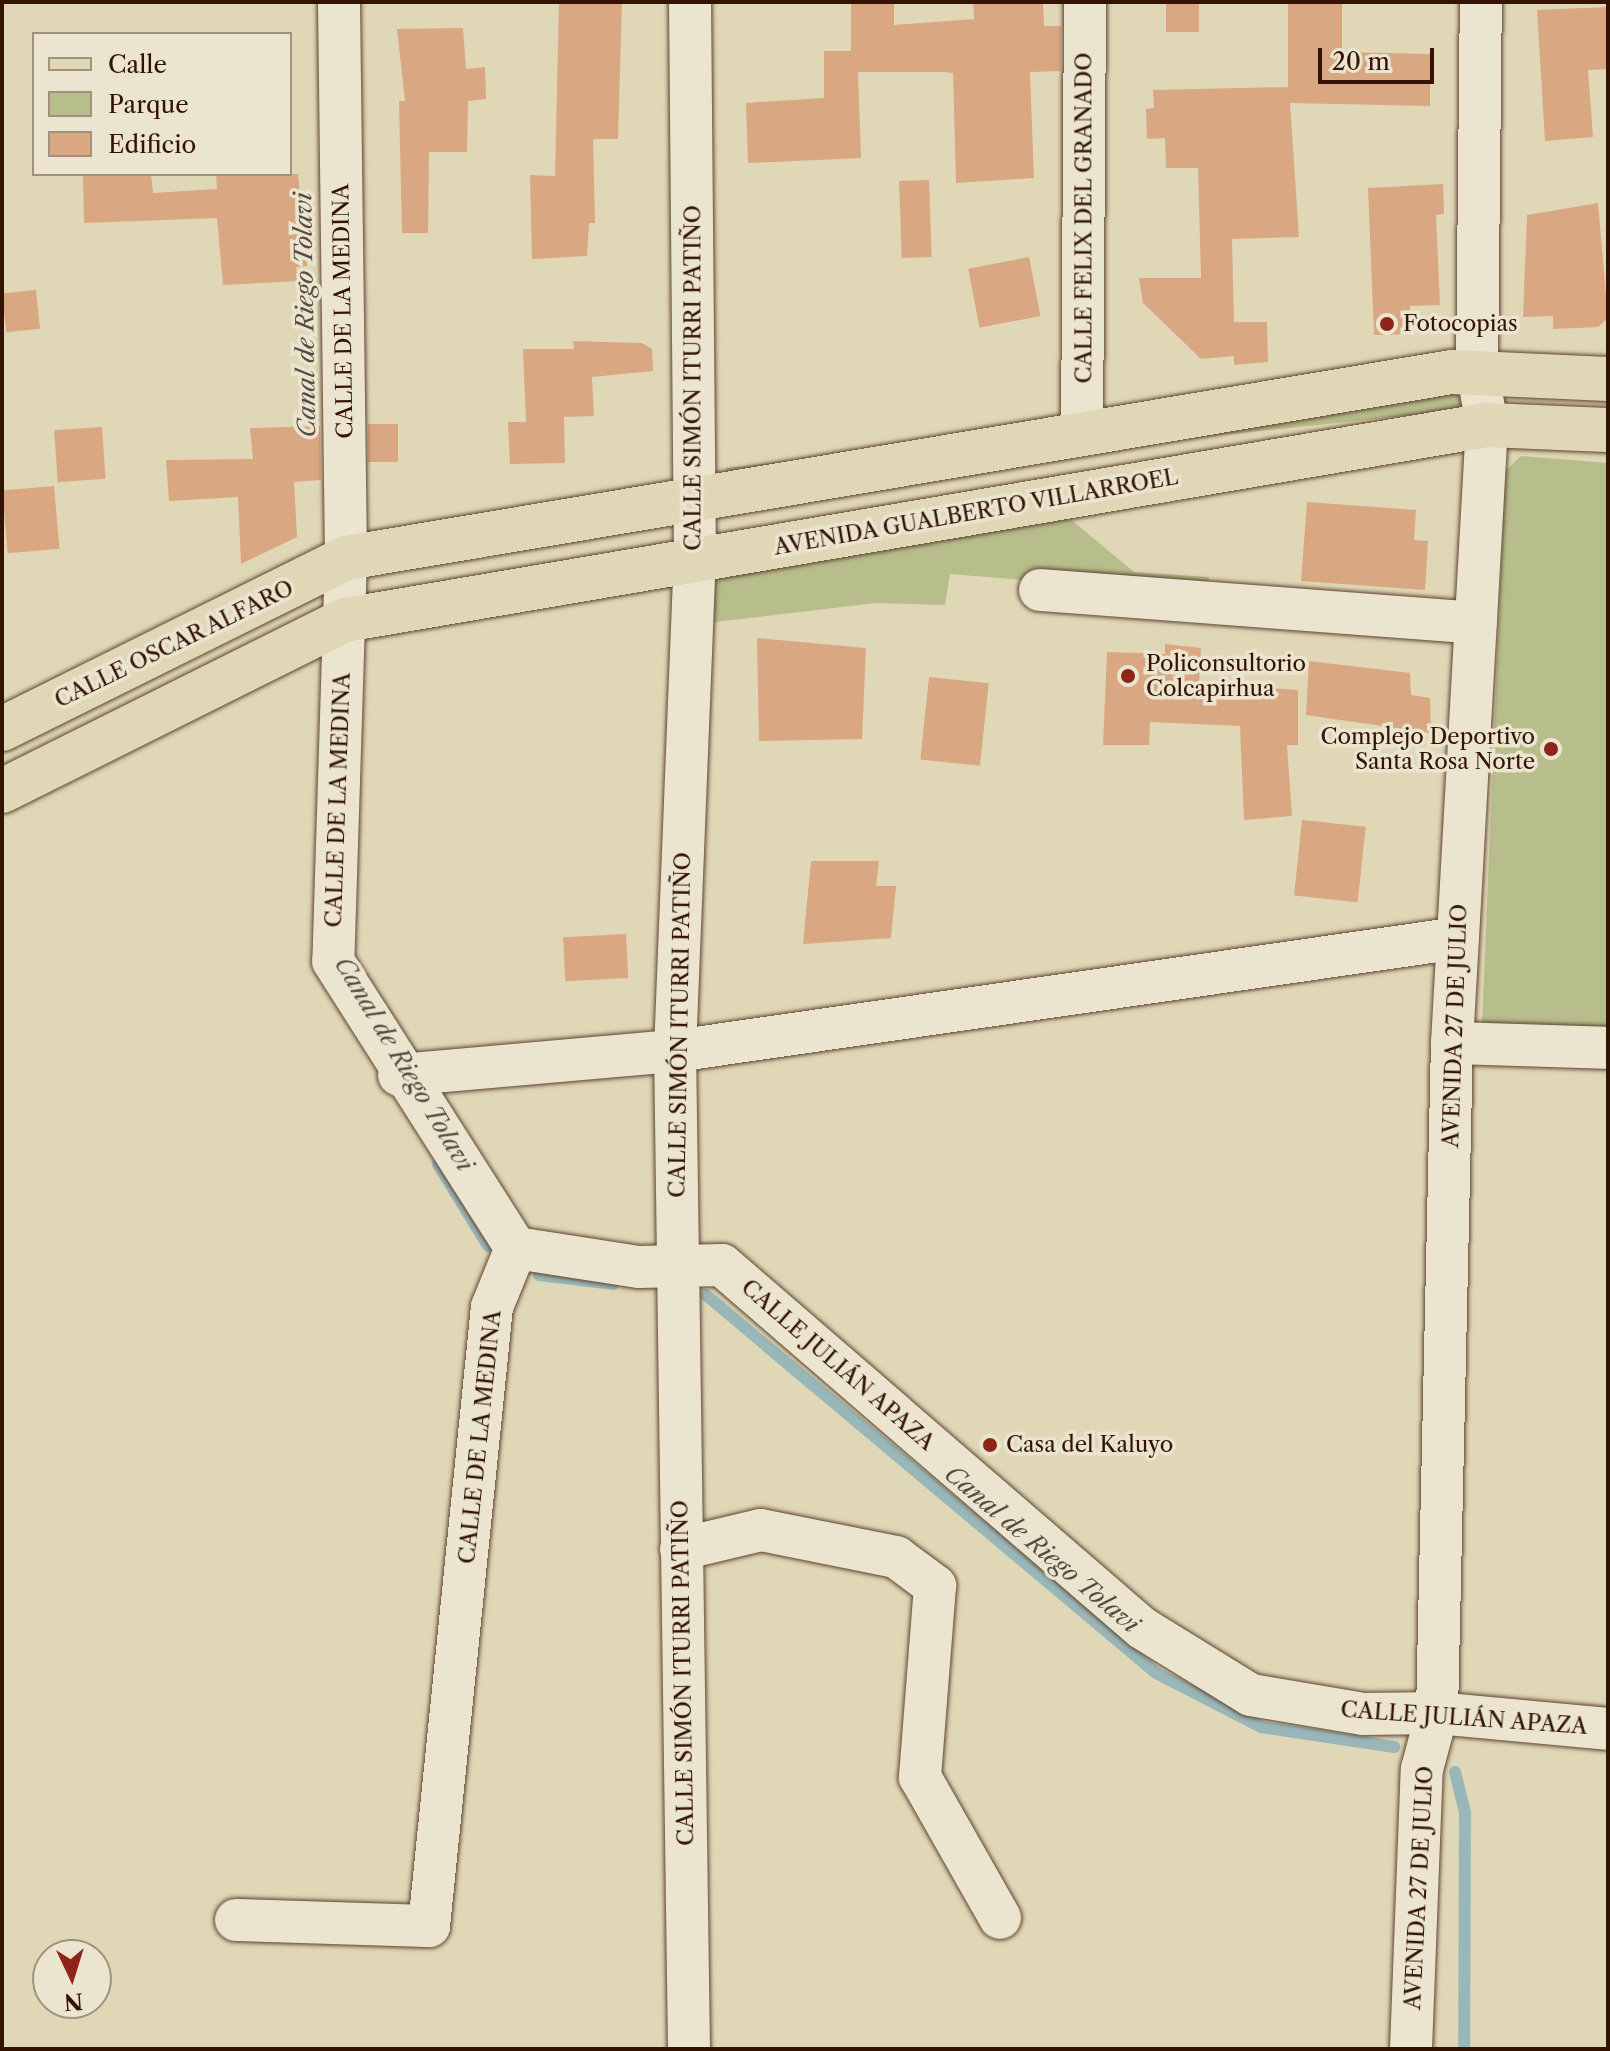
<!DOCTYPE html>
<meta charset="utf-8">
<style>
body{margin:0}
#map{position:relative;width:1610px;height:2051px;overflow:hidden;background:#e0d7b6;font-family:"Libre Caslon Text",serif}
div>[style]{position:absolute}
.green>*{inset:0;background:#b7bd8b;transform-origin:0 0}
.stream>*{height:12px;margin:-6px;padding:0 6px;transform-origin:6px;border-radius:6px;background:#99b7b9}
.building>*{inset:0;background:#d9a882;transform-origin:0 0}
.roads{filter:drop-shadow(0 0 2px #5f4430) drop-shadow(0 0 2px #5f4430)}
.minor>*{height:42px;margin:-21px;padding:0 21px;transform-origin:21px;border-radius:21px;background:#ebe5d0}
.major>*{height:44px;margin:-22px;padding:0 22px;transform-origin:22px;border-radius:22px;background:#e0d7b6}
.dots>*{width:22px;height:22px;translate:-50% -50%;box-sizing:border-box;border:4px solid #ebe5d0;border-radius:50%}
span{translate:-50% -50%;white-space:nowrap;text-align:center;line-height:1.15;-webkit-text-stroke:7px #ebe5d0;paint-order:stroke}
.street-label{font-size:22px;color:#341303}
.poi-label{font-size:22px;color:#341303}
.left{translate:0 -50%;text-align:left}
.right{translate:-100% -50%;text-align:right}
.water-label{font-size:24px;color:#574c43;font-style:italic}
.frame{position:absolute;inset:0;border:4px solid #341303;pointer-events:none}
.legend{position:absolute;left:32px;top:32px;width:260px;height:144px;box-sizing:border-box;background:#ebe5d0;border:2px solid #a2917e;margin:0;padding:10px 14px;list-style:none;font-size:24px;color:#341303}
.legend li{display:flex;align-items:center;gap:16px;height:40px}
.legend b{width:40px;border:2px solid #a2917e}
.north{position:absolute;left:32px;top:1939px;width:80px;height:80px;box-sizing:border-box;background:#ebe5d0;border:2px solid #a2917e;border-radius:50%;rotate:176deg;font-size:22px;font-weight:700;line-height:32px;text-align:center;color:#341303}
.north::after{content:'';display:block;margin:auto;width:28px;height:36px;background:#8f2418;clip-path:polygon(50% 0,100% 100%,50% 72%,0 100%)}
.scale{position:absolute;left:1318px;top:48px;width:116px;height:36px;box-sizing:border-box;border:4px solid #341303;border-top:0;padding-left:10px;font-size:24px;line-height:28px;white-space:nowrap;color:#341303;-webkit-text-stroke:6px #ebe5d0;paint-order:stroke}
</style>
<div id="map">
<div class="green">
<div style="left:1459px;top:391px;width:19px;height:737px;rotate:84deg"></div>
<div style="clip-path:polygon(1521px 456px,1608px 463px,1608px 1039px,1482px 1026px,1505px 471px)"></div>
<div style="clip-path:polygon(1069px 518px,1134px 572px,1209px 577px,1207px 595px,950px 574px,945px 605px,875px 603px,707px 623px,713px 577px)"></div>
</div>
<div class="stream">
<div style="left:438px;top:1164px;width:96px;rotate:58.6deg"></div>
<div style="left:539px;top:1275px;width:75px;rotate:6.9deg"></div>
<div style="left:706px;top:1295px;width:588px;rotate:40.03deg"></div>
<div style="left:1156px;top:1673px;width:118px;rotate:27.2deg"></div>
<div style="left:1261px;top:1727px;width:135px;rotate:8.5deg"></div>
<div style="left:1455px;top:1772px;width:41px;rotate:76deg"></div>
<div style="left:1465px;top:1812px;width:237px;rotate:90.2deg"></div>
</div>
<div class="building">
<div style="clip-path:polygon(559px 2px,622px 2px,618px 139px,593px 139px,595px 223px,589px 223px,587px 256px,532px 259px,530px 175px,555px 176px)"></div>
<div style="clip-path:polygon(851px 2px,894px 2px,894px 25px,974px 19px,973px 2px,1043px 2px,1044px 26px,1061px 26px,1061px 71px,1030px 72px,1034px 178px,956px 183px,953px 73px,943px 72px,858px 72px,861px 158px,748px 163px,746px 103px,824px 98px,824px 51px,851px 51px)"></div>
<div style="left:1166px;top:2px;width:33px;height:30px"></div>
<div style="clip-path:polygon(1288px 2px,1342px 2px,1342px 52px,1430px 54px,1430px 106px,1290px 103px,1299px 237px,1232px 239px,1234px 322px,1267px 322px,1268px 362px,1234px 365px,1234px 356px,1201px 359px,1143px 303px,1139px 278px,1201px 278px,1198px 168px,1166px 168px,1165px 138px,1147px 139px,1146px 109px,1154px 108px,1153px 90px,1288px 87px)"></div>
<div style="clip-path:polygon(1608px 7px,1608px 69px,1588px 70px,1593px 137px,1545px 141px,1537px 10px)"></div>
<div style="clip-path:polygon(463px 28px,466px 69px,485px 67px,486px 99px,468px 101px,467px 152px,429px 152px,428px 233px,402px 233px,399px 101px,405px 101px,397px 29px)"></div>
<div style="clip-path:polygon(83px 174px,151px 174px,153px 193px,217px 189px,216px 174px,298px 174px,307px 266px,296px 267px,298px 281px,223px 285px,217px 218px,84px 223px)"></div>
<div style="left:929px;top:180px;width:77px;height:30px;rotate:88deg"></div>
<div style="clip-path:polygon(1443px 184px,1444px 214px,1436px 215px,1440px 305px,1410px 306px,1411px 334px,1374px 335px,1368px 188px)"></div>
<div style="clip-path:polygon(1598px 203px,1608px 318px,1598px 327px,1553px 329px,1553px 316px,1523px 317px,1527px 215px)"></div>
<div style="left:1029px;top:257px;width:60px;height:62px;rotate:79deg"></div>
<div style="left:36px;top:290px;width:39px;height:34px;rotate:84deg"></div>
<div style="clip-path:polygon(573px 341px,642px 343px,652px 349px,653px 371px,592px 377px,594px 416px,564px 417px,565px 463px,510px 464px,508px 422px,526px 422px,523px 349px,574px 349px)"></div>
<div style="left:368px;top:424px;width:30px;height:38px"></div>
<div style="clip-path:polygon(320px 426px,321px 480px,294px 482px,297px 537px,241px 564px,238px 497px,169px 501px,166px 460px,253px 459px,250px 428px)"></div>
<div style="left:102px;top:427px;width:52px;height:48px;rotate:86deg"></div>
<div style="left:54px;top:486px;width:63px;height:52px;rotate:85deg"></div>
<div style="clip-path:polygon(1307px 502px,1416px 510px,1414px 540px,1428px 541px,1425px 590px,1301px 581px)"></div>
<div style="clip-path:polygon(757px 638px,866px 648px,862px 739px,759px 741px)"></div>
<div style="clip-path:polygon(1165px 644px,1201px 648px,1199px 683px,1298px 690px,1298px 745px,1287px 745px,1292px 816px,1244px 820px,1240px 726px,1150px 722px,1149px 745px,1103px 745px,1107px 652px,1165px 654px)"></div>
<div style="clip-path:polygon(1309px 661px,1410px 673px,1411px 695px,1430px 698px,1431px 733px,1306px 715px)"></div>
<div style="left:929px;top:677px;width:60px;height:83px;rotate:6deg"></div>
<div style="left:1302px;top:820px;width:64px;height:76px;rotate:6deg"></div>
<div style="clip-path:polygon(811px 861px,879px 861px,876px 886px,896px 886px,891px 938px,803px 944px)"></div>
<div style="left:626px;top:934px;width:44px;height:63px;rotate:87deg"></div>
</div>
<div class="roads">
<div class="minor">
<div style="left:339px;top:2px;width:556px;rotate:89.28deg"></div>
<div style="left:346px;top:558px;width:403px;rotate:91.8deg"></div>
<div style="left:333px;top:961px;width:340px;rotate:57.5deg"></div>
<div style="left:1082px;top:434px;width:432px;rotate:-89.6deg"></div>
<div style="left:1040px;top:590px;width:437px;rotate:4.3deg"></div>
<div style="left:1452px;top:1043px;width:156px;rotate:1.8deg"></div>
<div style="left:399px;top:1075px;width:277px;rotate:-5deg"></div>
<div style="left:675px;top:1051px;width:791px;rotate:-8.21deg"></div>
<div style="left:516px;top:1248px;width:124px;rotate:8.8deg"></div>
<div style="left:639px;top:1267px;width:83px;rotate:-1.4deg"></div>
<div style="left:722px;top:1265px;width:555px;rotate:40.84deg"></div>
<div style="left:1142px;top:1628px;width:128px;rotate:31.6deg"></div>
<div style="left:1251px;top:1695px;width:114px;rotate:9.6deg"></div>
<div style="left:1363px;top:1714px;width:74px;rotate:-0.8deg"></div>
<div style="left:1437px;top:1713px;width:172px;rotate:5.3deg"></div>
<div style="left:681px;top:1549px;width:82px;rotate:-13.4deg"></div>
<div style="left:761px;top:1530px;width:138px;rotate:11.3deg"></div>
<div style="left:896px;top:1557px;width:49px;rotate:36.6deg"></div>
<div style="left:935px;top:1586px;width:192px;rotate:94.5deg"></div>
<div style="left:920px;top:1777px;width:162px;rotate:60.4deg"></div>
<div style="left:236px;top:1920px;width:193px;rotate:1.8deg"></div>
<div style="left:429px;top:1926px;width:622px;rotate:-84.19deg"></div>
<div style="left:492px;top:1307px;width:64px;rotate:-67.9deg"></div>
<div style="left:689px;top:2049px;width:998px;rotate:-90.8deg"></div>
<div style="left:675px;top:1051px;width:490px;rotate:-87.7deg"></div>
<div style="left:695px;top:561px;width:559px;rotate:-90.51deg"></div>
<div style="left:1411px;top:2049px;width:280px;rotate:-87.8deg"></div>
<div style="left:1422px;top:1769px;width:58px;rotate:-75deg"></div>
<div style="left:1437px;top:1713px;width:670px;rotate:-88.72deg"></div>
<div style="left:1452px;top:1043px;width:619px;rotate:-86.76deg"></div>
<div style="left:1487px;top:425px;width:57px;rotate:-100.1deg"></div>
<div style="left:1477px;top:369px;width:367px;rotate:-89.4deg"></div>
</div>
<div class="major">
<div style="left:2px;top:729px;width:384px;rotate:-26.4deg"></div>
<div style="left:346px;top:558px;width:1122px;rotate:-9.55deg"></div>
<div style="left:1452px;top:372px;width:156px;rotate:2.6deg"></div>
<div style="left:2px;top:791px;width:383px;rotate:-26.5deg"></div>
<div style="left:345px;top:620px;width:1159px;rotate:-9.69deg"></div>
<div style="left:1487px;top:425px;width:121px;rotate:2.4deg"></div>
</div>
</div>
<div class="dots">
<div style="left:1387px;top:324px;background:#8f2418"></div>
<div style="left:1128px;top:676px;background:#8f2418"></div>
<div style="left:1551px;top:749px;background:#8f2418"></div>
<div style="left:990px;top:1445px;background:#8f2418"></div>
</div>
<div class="street-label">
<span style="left:1084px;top:218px;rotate:-90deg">CALLE FELIX DEL GRANADO</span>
<span style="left:343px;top:311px;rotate:-91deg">CALLE DE LA MEDINA</span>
<span style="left:693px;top:378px;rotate:-90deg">CALLE SIMÓN ITURRI PATIÑO</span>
<span style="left:976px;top:512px;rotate:-10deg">AVENIDA GUALBERTO VILLARROEL</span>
<span style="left:174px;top:644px;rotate:-26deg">CALLE OSCAR ALFARO</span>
<span style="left:338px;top:800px;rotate:-88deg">CALLE DE LA MEDINA</span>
<span style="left:680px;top:1025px;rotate:-89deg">CALLE SIMÓN ITURRI PATIÑO</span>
<span style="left:1455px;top:1026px;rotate:-88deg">AVENIDA 27 DE JULIO</span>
<span style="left:838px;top:1365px;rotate:41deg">CALLE JULIÁN APAZA</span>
<span style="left:480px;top:1437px;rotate:-84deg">CALLE DE LA MEDINA</span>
<span style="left:683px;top:1673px;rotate:-91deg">CALLE SIMÓN ITURRI PATIÑO</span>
<span style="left:1464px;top:1718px;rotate:4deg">CALLE JULIÁN APAZA</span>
<span style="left:1419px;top:1888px;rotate:-87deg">AVENIDA 27 DE JULIO</span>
</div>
<div class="poi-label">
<span class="left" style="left:1403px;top:324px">Fotocopias</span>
<span class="left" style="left:1146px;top:676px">Policonsultorio<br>Colcapirhua</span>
<span class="right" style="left:1535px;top:749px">Complejo Deportivo<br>Santa Rosa Norte</span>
<span class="left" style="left:1006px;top:1445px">Casa del Kaluyo</span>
</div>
<div class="water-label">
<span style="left:305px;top:315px;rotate:-91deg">Canal de Riego Tolavi</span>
<span style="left:404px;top:1064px;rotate:59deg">Canal de Riego Tolavi</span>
<span style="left:1042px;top:1549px;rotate:40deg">Canal de Riego Tolavi</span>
</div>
<div class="frame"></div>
<ul class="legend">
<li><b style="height:10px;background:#e0d7b6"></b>Calle</li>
<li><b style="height:22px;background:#b7bd8b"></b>Parque</li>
<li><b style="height:22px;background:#d9a882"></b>Edificio</li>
</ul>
<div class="north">N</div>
<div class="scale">20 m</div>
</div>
